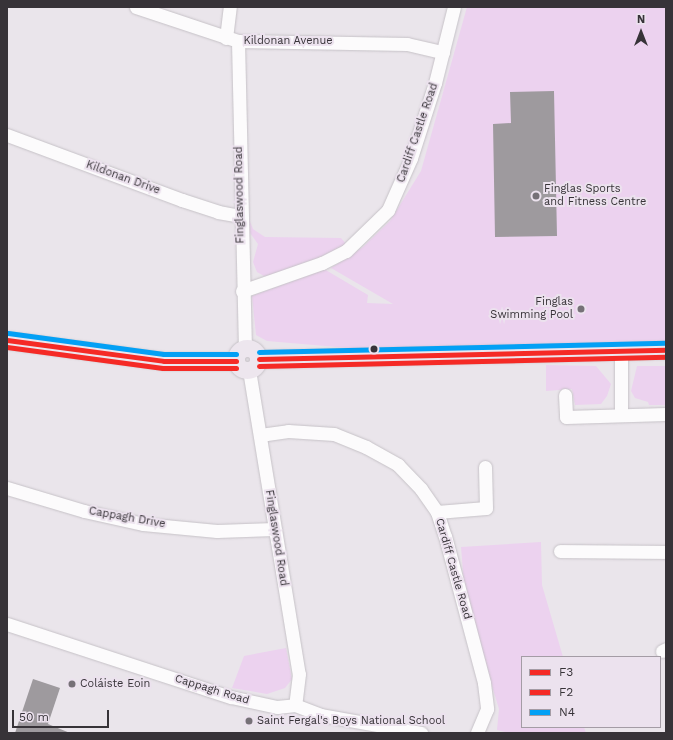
<!DOCTYPE html>
<meta charset="utf-8">
<style>
body{margin:0}
#map{position:relative;width:673px;height:740px;overflow:hidden;background:#eae5eb;font-family:"Work Sans",sans-serif}
div>[style]{position:absolute}
.green>*{inset:0;background:#ecd2ef}
.building>*{inset:0;background:#9e9a9e}
.roads{filter:drop-shadow(0 0 1px #c6c2c7) drop-shadow(0 0 1px #c6c2c7)}
.minor>*{height:13px;margin:-6.5px;padding:0 6.5px;transform-origin:6.5px;border-radius:6.5px;background:#fcfbfc}
.major>*{height:17px;margin:-8.5px;padding:0 8.5px;transform-origin:8.5px;border-radius:8.5px;background:#ede6ee}
.major>.ring{margin:-8.5px;padding:0;box-sizing:content-box;background:none;border:17px solid #ede6ee;border-radius:50%}
.bus-1>*{height:5px;margin:-2.5px;padding:0 2.5px;transform-origin:2.5px;border-radius:2.5px;background:#f52a26}
.bus-2>*{height:5px;margin:-2.5px;padding:0 2.5px;transform-origin:2.5px;border-radius:2.5px;background:#f52a26}
.bus-3>*{height:5px;margin:-2.5px;padding:0 2.5px;transform-origin:2.5px;border-radius:2.5px;background:#03a0f5}
.dots>*{width:11px;height:11px;translate:-50% -50%;box-sizing:border-box;border:2px solid #ece2ee;border-radius:50%}
span{translate:-50% -50%;white-space:nowrap;text-align:center;line-height:1.15;-webkit-text-stroke:4px #ece2ee;paint-order:stroke}
.street-label{font-size:11px;color:#373338}
.poi-label{font-size:11px;color:#373338}
.left{translate:0 -50%;text-align:left}
.right{translate:-100% -50%;text-align:right}
.frame{position:absolute;inset:0;border:8px solid #373338;pointer-events:none}
.legend{position:absolute;left:521px;top:656px;width:140px;height:72px;box-sizing:border-box;background:#ece2ee;border:1px solid #a49ca5;margin:0;padding:5px 7px;list-style:none;font-size:12px;color:#373338}
.legend li{display:flex;align-items:center;gap:8px;height:20px}
.legend b{width:20px;border:1px solid #a49ca5}
.north{position:absolute;left:621px;top:12px;width:40px;height:40px;-webkit-text-stroke:3px #ece2ee;paint-order:stroke;rotate:0deg;font-size:11px;font-weight:700;line-height:16px;text-align:center;color:#373338}
.north::after{content:'';display:block;margin:auto;width:14px;height:18px;background:#373338;clip-path:polygon(50% 0,100% 100%,50% 72%,0 100%)}
.scale{position:absolute;left:12px;top:710px;width:97px;height:18px;box-sizing:border-box;border:2px solid #373338;border-top:0;padding-left:5px;font-size:12px;line-height:14px;white-space:nowrap;color:#373338;-webkit-text-stroke:3px #ece2ee;paint-order:stroke}
</style>
<div id="map">
<div class="green">
<div style="clip-path:polygon(467px 7px,666px 7px,666px 345px,349px 348px,267px 341px,256px 335px,252px 296px,324px 269px,368px 295px,367px 303px,393px 304px,331px 268px,363px 247px,390px 221px,421px 171px)"></div>
<div style="clip-path:polygon(249px 219px,253px 229px,265px 237px,341px 238px,347px 245px,289px 273px,264px 276px,257px 272px,253px 262px,258px 244px,250px 233px)"></div>
<div style="clip-path:polygon(546px 365px,596px 366px,611px 384px,607px 396px,601px 404px,575px 405px,572px 389px,546px 391px)"></div>
<div style="clip-path:polygon(637px 366px,666px 366px,666px 405px,649px 405px,648px 402px,635px 398px,631px 391px)"></div>
<div style="clip-path:polygon(541px 542px,542px 585px,563px 657px,522px 657px,522px 727px,584px 727px,586px 733px,509px 733px,497px 730px,499px 709px,465px 597px,461px 547px)"></div>
<div style="clip-path:polygon(286px 648px,292px 679px,285px 688px,267px 694px,232px 688px,244px 656px)"></div>
</div>
<div class="building">
<div style="clip-path:polygon(554px 91px,557px 236px,495px 237px,493px 124px,511px 123px,510px 92px)"></div>
<div style="clip-path:polygon(33px 679px,60px 688px,48px 724px,70px 733px,15px 733px)"></div>
</div>
<div class="roads">
<div class="minor">
<div style="left:136px;top:7px;width:108px;rotate:18.4deg"></div>
<div style="left:238px;top:41px;width:169px;rotate:1deg"></div>
<div style="left:407px;top:44px;width:37px;rotate:13deg"></div>
<div style="left:226px;top:38px;width:31px;rotate:-83deg"></div>
<div style="left:238px;top:41px;width:307px;rotate:88.7deg"></div>
<div style="left:7px;top:135px;width:187px;rotate:20.4deg"></div>
<div style="left:182px;top:200px;width:38px;rotate:18deg"></div>
<div style="left:218px;top:212px;width:22px;rotate:10deg"></div>
<div style="left:242px;top:291px;width:85px;rotate:-19.3deg"></div>
<div style="left:322px;top:263px;width:27px;rotate:-27deg"></div>
<div style="left:346px;top:251px;width:59px;rotate:-44.3deg"></div>
<div style="left:388px;top:210px;width:57px;rotate:-66.1deg"></div>
<div style="left:411px;top:158px;width:79px;rotate:-72.3deg"></div>
<div style="left:435px;top:83px;width:78px;rotate:-76deg"></div>
<div style="left:621px;top:351px;width:64px;rotate:90deg"></div>
<div style="left:249px;top:370px;width:308px;rotate:80.7deg"></div>
<div style="left:299px;top:674px;width:31px;rotate:97deg"></div>
<div style="left:565px;top:395px;width:22px;rotate:87deg"></div>
<div style="left:566px;top:417px;width:100px;rotate:-1.7deg"></div>
<div style="left:260px;top:435px;width:28px;rotate:-8deg"></div>
<div style="left:288px;top:431px;width:46px;rotate:3.7deg"></div>
<div style="left:334px;top:434px;width:35px;rotate:22deg"></div>
<div style="left:366px;top:447px;width:37px;rotate:29deg"></div>
<div style="left:398px;top:465px;width:33px;rotate:46deg"></div>
<div style="left:421px;top:489px;width:28px;rotate:55deg"></div>
<div style="left:437px;top:512px;width:25px;rotate:72deg"></div>
<div style="left:445px;top:536px;width:152px;rotate:75.1deg"></div>
<div style="left:484px;top:683px;width:26px;rotate:83deg"></div>
<div style="left:487px;top:709px;width:26px;rotate:113deg"></div>
<div style="left:7px;top:488px;width:80px;rotate:16.6deg"></div>
<div style="left:84px;top:511px;width:60px;rotate:12.4deg"></div>
<div style="left:143px;top:524px;width:74px;rotate:5.4deg"></div>
<div style="left:217px;top:531px;width:57px;rotate:-2deg"></div>
<div style="left:437px;top:512px;width:49px;rotate:-4.7deg"></div>
<div style="left:486px;top:508px;width:41px;rotate:-91.4deg"></div>
<div style="left:560px;top:551px;width:106px;rotate:0.5deg"></div>
<div style="left:7px;top:624px;width:236px;rotate:18.1deg"></div>
<div style="left:231px;top:697px;width:47px;rotate:12.3deg"></div>
<div style="left:277px;top:707px;width:18px;rotate:-6deg"></div>
<div style="left:295px;top:705px;width:28px;rotate:21deg"></div>
<div style="left:321px;top:715px;width:102px;rotate:10.2deg"></div>
<div style="left:662px;top:651px;width:4px;rotate:-27deg"></div>
</div>
<div class="major">
<div style="left:7px;top:340px;width:158px;rotate:7.6deg"></div>
<div style="left:164px;top:361px;width:72px"></div>
<div class="ring" style="left:236px;top:348px;width:5px;height:5px"></div>
<div style="left:259px;top:359px;width:407px;rotate:-1.3deg"></div>
</div>
</div>
<div class="bus-1">
<div style="left:7px;top:340px;width:158px;rotate:7.6deg"></div>
<div style="left:164px;top:361px;width:72px"></div>
<div style="left:259px;top:359px;width:407px;rotate:-1.3deg"></div>
</div>
<div class="bus-2">
<div style="left:7px;top:347px;width:157px;rotate:7.7deg"></div>
<div style="left:163px;top:368px;width:73px"></div>
<div style="left:259px;top:366px;width:407px;rotate:-1.3deg"></div>
</div>
<div class="bus-3">
<div style="left:8px;top:333px;width:157px;rotate:7.7deg"></div>
<div style="left:164px;top:354px;width:72px"></div>
<div style="left:259px;top:352px;width:407px;rotate:-1.3deg"></div>
</div>
<div class="dots">
<div style="left:536px;top:196px;background:#767177"></div>
<div style="left:581px;top:309px;background:#767177"></div>
<div style="left:374px;top:349px;background:#373338"></div>
<div style="left:72px;top:684px;background:#767177"></div>
<div style="left:249px;top:721px;background:#767177"></div>
</div>
<div class="street-label">
<span style="left:288px;top:41px">Kildonan Avenue</span>
<span style="left:418px;top:133px;rotate:-71deg">Cardiff Castle Road</span>
<span style="left:123px;top:178px;rotate:20deg">Kildonan Drive</span>
<span style="left:240px;top:195px;rotate:-91deg">Finglaswood Road</span>
<span style="left:127px;top:518px;rotate:10deg">Cappagh Drive</span>
<span style="left:276px;top:538px;rotate:81deg">Finglaswood Road</span>
<span style="left:453px;top:569px;rotate:74deg">Cardiff Castle Road</span>
<span style="left:212px;top:690px;rotate:17deg">Cappagh Road</span>
</div>
<div class="poi-label">
<span class="left" style="left:544px;top:196px">Finglas Sports<br>and Fitness Centre</span>
<span class="right" style="left:573px;top:309px">Finglas<br>Swimming Pool</span>
<span class="left" style="left:80px;top:684px">Coláiste Eoin</span>
<span class="left" style="left:257px;top:721px">Saint Fergal's Boys National School</span>
</div>
<div class="frame"></div>
<ul class="legend">
<li><b style="height:5px;background:#f52a26"></b>F3</li>
<li><b style="height:5px;background:#f52a26"></b>F2</li>
<li><b style="height:5px;background:#03a0f5"></b>N4</li>
</ul>
<div class="north">N</div>
<div class="scale">50 m</div>
</div>
